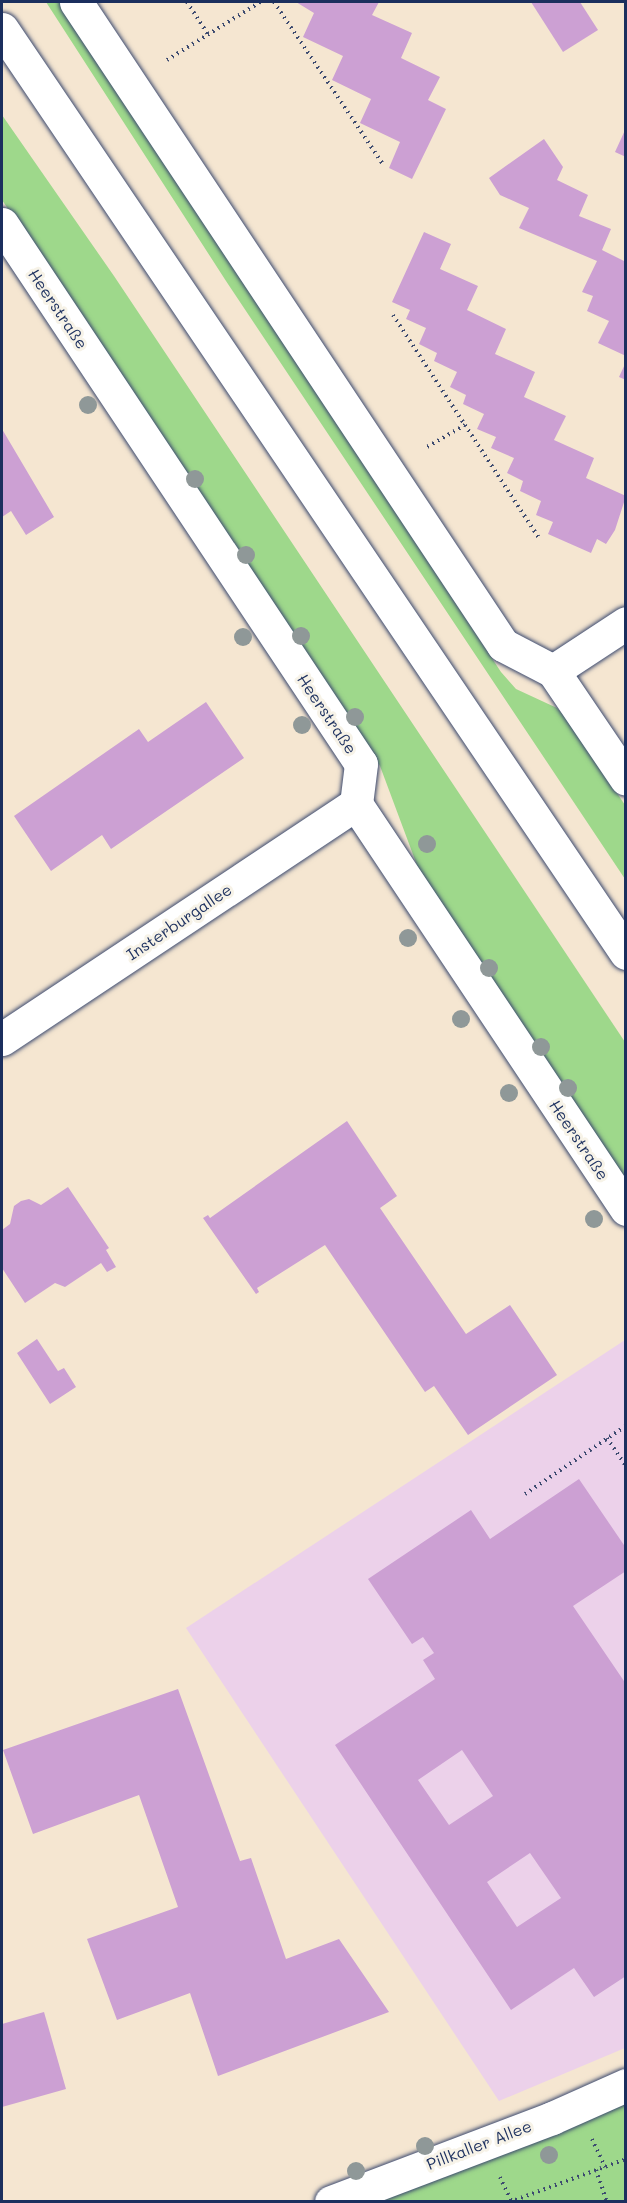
<!DOCTYPE html>
<meta charset="utf-8">
<style>
body{margin:0}
#map{position:relative;width:627px;height:2203px;overflow:hidden;background:#f5e6d1;font-family:Mali,sans-serif}
div>[style]{position:absolute}
.built>*{inset:0;background:#ecd1ea}
.green>*{inset:0;background:#9ed88b}
.building>*{inset:0;background:#cca0d3}
.path>*{height:4px;margin-top:-2px;transform-origin:0;background:repeating-linear-gradient(90deg,#3c4a6f 0 1.5px,transparent 0 6px)}
.roads{filter:drop-shadow(0 0 2px #3c4a6f) drop-shadow(0 0 2px #3c4a6f)}
.minor>*{height:33px;margin:-16.5px;padding:0 16.5px;transform-origin:16.5px;border-radius:16.5px;background:#fff}
.major>*{height:33px;margin:-16.5px;padding:0 16.5px;transform-origin:16.5px;border-radius:16.5px;background:#fff}
.trees>*{width:18px;height:18px;margin:-9px;border-radius:50%;background:#8f9898}
span{translate:-50% -50%;white-space:nowrap;text-align:center;line-height:1.15;-webkit-text-stroke:6px #f7f3e8;paint-order:stroke}
.street-label{font-size:16px;color:#1b2f5e}
.frame{position:absolute;inset:0;border:3px solid #1b2f5e;pointer-events:none}
</style>
<div id="map">
<div class="built">
<div style="clip-path:polygon(625px 1340px,625px 2048px,499px 2101px,186px 1628px)"></div>
</div>
<div class="green">
<div style="clip-path:polygon(46px 2px,60px 2px,501px 672px,516px 689px,557px 708px,566px 717px,625px 805px,625px 879px,226px 281px)"></div>
<div style="clip-path:polygon(2px 115px,114px 276px,625px 1042px,625px 1188px,424px 884px,380px 766px,2px 200px)"></div>
<div style="clip-path:polygon(625px 2099px,625px 2201px,364px 2202px)"></div>
</div>
<div class="building">
<div style="clip-path:polygon(296px 2px,379px 2px,372px 15px,412px 33px,401px 58px,440px 77px,428px 100px,446px 109px,412px 179px,389px 168px,400px 142px,360px 123px,371px 99px,332px 80px,343px 56px,303px 37px,314px 13px)"></div>
<div style="clip-path:polygon(531px 2px,580px 2px,598px 30px,563px 52px)"></div>
<div style="clip-path:polygon(626px 128px,626px 157px,615px 152px)"></div>
<div style="clip-path:polygon(544px 139px,563px 167px,557px 180px,588px 195px,579px 216px,611px 229px,602px 250px,626px 262px,626px 356px,598px 343px,609px 321px,587px 311px,593px 296px,582px 292px,597px 261px,519px 228px,529px 208px,500px 195px,489px 178px)"></div>
<div style="clip-path:polygon(424px 232px,451px 244px,440px 269px,478px 286px,467px 310px,506px 329px,495px 354px,535px 372px,524px 397px,566px 416px,554px 440px,594px 458px,586px 478px,626px 496px,615px 530px,606px 544px,597px 539px,591px 553px,548px 534px,553px 522px,536px 515px,541px 501px,520px 491px,523px 481px,507px 473px,514px 458px,491px 448px,496px 437px,477px 429px,484px 414px,463px 404px,466px 395px,450px 387px,457px 372px,434px 361px,437px 353px,419px 344px,426px 328px,406px 319px,410px 310px,392px 302px)"></div>
<div style="clip-path:polygon(626px 362px,626px 380px,619px 377px)"></div>
<div style="clip-path:polygon(2px 429px,54px 517px,26px 535px,11px 511px,2px 517px)"></div>
<div style="clip-path:polygon(206px 702px,244px 758px,111px 849px,102px 835px,51px 871px,14px 816px,139px 729px,148px 742px)"></div>
<div style="clip-path:polygon(347px 1121px,397px 1196px,380px 1208px,466px 1334px,510px 1305px,557px 1375px,468px 1435px,434px 1386px,425px 1392px,325px 1245px,257px 1288px,259px 1292px,256px 1294px,203px 1218px,208px 1215px,210px 1218px)"></div>
<div style="clip-path:polygon(68px 1187px,109px 1248px,106px 1250px,116px 1267px,107px 1272px,101px 1263px,65px 1287px,55px 1283px,25px 1303px,2px 1268px,2px 1230px,10px 1224px,14px 1206px,21px 1201px,29px 1199px,41px 1205px)"></div>
<div style="clip-path:polygon(37px 1339px,58px 1371px,64px 1368px,76px 1387px,50px 1404px,17px 1353px)"></div>
<div style="clip-path:polygon(evenodd,579px 1479px,626px 1548px,626px 1571px,573px 1606px,626px 1684px,626px 1976px,594px 1997px,574px 1968px,511px 2010px,335px 1745px,435px 1679px,423px 1660px,434px 1653px,423px 1637px,412px 1644px,368px 1579px,471px 1510px,490px 1539px,579px 1479px,462px 1750px,493px 1796px,449px 1825px,418px 1780px,462px 1750px,579px 1479px,530px 1853px,561px 1898px,517px 1927px,487px 1882px,530px 1853px)"></div>
<div style="clip-path:polygon(178px 1689px,240px 1861px,251px 1858px,286px 1959px,339px 1939px,389px 2012px,218px 2076px,190px 1993px,117px 2020px,87px 1939px,178px 1907px,139px 1795px,33px 1834px,3px 1750px)"></div>
<div style="clip-path:polygon(44px 2012px,66px 2089px,2px 2107px,2px 2024px)"></div>
</div>
<div class="path">
<div style="left:187px;top:2px;width:38px;rotate:57deg"></div>
<div style="left:274px;top:2px;width:194px;rotate:56.1deg"></div>
<div style="left:167px;top:60px;width:110px;rotate:-31.9deg"></div>
<div style="left:393px;top:315px;width:131px;rotate:56.8deg"></div>
<div style="left:465px;top:425px;width:44px;rotate:149.9deg"></div>
<div style="left:465px;top:425px;width:135px;rotate:56.8deg"></div>
<div style="left:607px;top:1438px;width:34px;rotate:56deg"></div>
<div style="left:525px;top:1494px;width:122px;rotate:-34deg"></div>
<div style="left:592px;top:2139px;width:31px;rotate:65deg"></div>
<div style="left:596px;top:2170px;width:34px;rotate:71deg"></div>
<div style="left:500px;top:2177px;width:26px;rotate:65deg"></div>
<div style="left:510px;top:2202px;width:124px;rotate:-20.3deg"></div>
</div>
<div class="roads">
<div class="minor">
<div style="left:76px;top:2px;width:772px;rotate:56.41deg"></div>
<div style="left:503px;top:645px;width:56px;rotate:27.5deg"></div>
<div style="left:553px;top:671px;width:130px;rotate:55.9deg"></div>
<div style="left:2px;top:224px;width:648px;rotate:56.38deg"></div>
<div style="left:361px;top:764px;width:40px;rotate:97.1deg"></div>
<div style="left:356px;top:804px;width:487px;rotate:56.3deg"></div>
<div style="left:553px;top:671px;width:87px;rotate:-33.3deg"></div>
<div style="left:2px;top:1039px;width:425px;rotate:-33.6deg"></div>
<div style="left:331px;top:2202px;width:236px;rotate:-20.8deg"></div>
<div style="left:552px;top:2118px;width:81px;rotate:-24deg"></div>
</div>
<div class="major">
<div style="left:2px;top:29px;width:1115px;rotate:55.97deg"></div>
</div>
</div>
<div class="trees">
<div style="left:88px;top:405px"></div>
<div style="left:195px;top:479px"></div>
<div style="left:246px;top:555px"></div>
<div style="left:301px;top:636px"></div>
<div style="left:243px;top:637px"></div>
<div style="left:355px;top:717px"></div>
<div style="left:302px;top:725px"></div>
<div style="left:427px;top:844px"></div>
<div style="left:408px;top:938px"></div>
<div style="left:489px;top:968px"></div>
<div style="left:461px;top:1019px"></div>
<div style="left:541px;top:1047px"></div>
<div style="left:568px;top:1088px"></div>
<div style="left:509px;top:1093px"></div>
<div style="left:594px;top:1219px"></div>
<div style="left:425px;top:2146px"></div>
<div style="left:549px;top:2155px"></div>
<div style="left:356px;top:2171px"></div>
</div>
<div class="street-label">
<span style="left:58px;top:309px;rotate:56deg">Heerstraße</span>
<span style="left:327px;top:714px;rotate:56deg">Heerstraße</span>
<span style="left:179px;top:922px;rotate:-34deg">Insterburgallee</span>
<span style="left:579px;top:1140px;rotate:56deg">Heerstraße</span>
<span style="left:479px;top:2145px;rotate:-21deg">Pillkaller Allee</span>
</div>
<div class="frame"></div>
</div>
